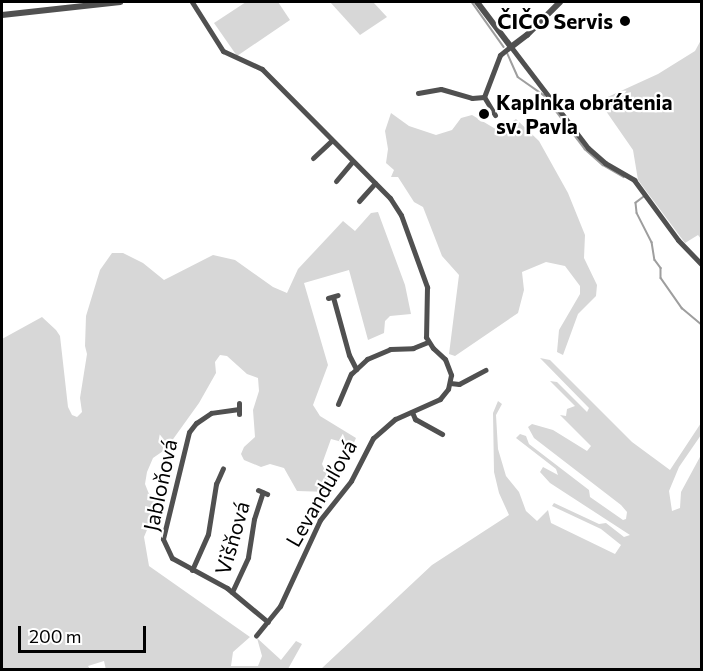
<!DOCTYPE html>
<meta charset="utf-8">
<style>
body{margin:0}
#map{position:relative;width:703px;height:671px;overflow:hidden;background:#fff;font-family:Commissioner,sans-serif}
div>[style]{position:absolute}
.green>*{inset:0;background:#d7d7d7}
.stream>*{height:1.5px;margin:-0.75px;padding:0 0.75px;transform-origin:0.75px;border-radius:0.75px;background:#9e9e9e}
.minor>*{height:5px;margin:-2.5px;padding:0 2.5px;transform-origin:2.5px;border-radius:2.5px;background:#505050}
.tertiary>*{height:6px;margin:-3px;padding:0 3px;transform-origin:3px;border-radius:3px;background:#505050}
.dots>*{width:16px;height:16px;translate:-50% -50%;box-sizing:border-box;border:3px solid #fff;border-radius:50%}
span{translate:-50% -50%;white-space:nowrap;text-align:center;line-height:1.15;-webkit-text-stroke:4.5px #fff;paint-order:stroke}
.poi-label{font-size:21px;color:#000;font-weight:700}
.right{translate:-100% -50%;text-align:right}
.left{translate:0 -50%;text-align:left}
.street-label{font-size:21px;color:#000}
.frame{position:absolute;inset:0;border:3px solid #000;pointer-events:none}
.scale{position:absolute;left:18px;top:626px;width:128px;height:27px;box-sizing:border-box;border:3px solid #000;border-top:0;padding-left:8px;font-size:18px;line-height:21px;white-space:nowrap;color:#000;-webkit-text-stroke:4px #fff;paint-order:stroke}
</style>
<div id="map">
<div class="green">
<div style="clip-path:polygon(246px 2px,278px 2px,290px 20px,237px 56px,214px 23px)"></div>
<div style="clip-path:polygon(330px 2px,373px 2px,387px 17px,360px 35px)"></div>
<div style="clip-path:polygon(701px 40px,701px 239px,698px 235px,685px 243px,638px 180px,633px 150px,599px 101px,658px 74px,695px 51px)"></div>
<div style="clip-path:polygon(391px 113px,409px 126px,436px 135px,452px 130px,461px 118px,472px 115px,499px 131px,516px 119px,539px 141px,568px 193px,585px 235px,584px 258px,597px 285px,596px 296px,578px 314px,563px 355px,557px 352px,559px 330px,580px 294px,580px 286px,565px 266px,546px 262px,522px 272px,524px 290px,518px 313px,455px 356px,449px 354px,459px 275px,442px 256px,423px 207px,414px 202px,398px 177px,391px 177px,394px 170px,386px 163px,388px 149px,385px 131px)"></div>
<div style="clip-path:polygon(378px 212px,405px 285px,411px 314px,390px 316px,385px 321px,384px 333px,368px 340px,349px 270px,304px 283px,328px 365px,313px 405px,320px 416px,356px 438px,353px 445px,331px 439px,322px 464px,331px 484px,329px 492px,297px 491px,284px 468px,270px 464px,261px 467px,244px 460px,241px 454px,244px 447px,255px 437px,253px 410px,259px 391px,258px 378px,247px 374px,227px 356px,220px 355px,215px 362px,216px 373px,199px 403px,166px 449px,153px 458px,147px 472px,145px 484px,149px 494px,160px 499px,144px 537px,149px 566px,250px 637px,233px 652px,231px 666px,258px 666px,262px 656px,257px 638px,281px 660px,296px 641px,302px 644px,288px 669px,106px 670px,104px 661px,88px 666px,90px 669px,2px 670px,2px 339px,42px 317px,56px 330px,60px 336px,68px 407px,72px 415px,77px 417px,82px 412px,80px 398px,87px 354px,85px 346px,86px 316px,100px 270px,112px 253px,123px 253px,143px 263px,164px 280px,213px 255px,235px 260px,273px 287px,287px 293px,298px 269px,343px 221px,355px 231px,371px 213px)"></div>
<div style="clip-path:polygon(540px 358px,550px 360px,632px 442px,670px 470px,701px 423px,701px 435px,679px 467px,669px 491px,672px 511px,680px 508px,681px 492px,701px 455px,701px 669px,321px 669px,432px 565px,509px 515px,499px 493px,494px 472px,493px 413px,498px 401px,502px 404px,496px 415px,498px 449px,506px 476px,519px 492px,526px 511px,537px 521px,548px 510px,551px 523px,615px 554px,621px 545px,601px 529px,552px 506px,554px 503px,599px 524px,606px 523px,624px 537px,630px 535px,550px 483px,540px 472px,543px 467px,558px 475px,556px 469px,516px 438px,520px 434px,526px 436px,529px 444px,589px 490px,590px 497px,623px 520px,626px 519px,627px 512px,621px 505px,534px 438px,528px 427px,532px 424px,553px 430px,587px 451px,591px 446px,560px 415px,566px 416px,567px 409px,575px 406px,550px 381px,557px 382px,587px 412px,589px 408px)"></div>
</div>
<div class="stream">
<div style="left:472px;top:2px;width:55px;rotate:54.6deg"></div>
<div style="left:507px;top:52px;width:27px;rotate:66deg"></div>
<div style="left:518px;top:77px;width:32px;rotate:35deg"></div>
<div style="left:544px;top:95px;width:68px;rotate:52.8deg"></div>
<div style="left:585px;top:149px;width:24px;rotate:42deg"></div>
<div style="left:603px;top:165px;width:24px;rotate:30deg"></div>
<div style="left:644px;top:197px;width:10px;rotate:143deg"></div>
<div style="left:636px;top:203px;width:10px;rotate:84deg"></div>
<div style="left:637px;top:213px;width:33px;rotate:63deg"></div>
<div style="left:652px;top:242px;width:18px;rotate:81deg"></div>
<div style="left:655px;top:260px;width:10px;rotate:53deg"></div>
<div style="left:661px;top:268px;width:10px;rotate:90deg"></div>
<div style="left:661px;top:278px;width:37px;rotate:55deg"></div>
<div style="left:682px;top:308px;width:26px;rotate:40deg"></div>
</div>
<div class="minor">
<div style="left:192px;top:2px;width:58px;rotate:57.7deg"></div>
<div style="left:223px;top:51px;width:43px;rotate:24.8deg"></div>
<div style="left:262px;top:69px;width:182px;rotate:45.2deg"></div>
<div style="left:390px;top:198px;width:20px;rotate:57deg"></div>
<div style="left:401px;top:215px;width:77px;rotate:70.1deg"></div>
<div style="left:427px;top:287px;width:50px;rotate:91.1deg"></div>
<div style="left:426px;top:337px;width:13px;rotate:58deg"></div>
<div style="left:433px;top:348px;width:16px;rotate:43deg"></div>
<div style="left:445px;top:359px;width:17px;rotate:69deg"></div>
<div style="left:451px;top:375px;width:14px;rotate:102deg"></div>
<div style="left:448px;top:389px;width:13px;rotate:129deg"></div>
<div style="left:440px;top:399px;width:49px;rotate:156deg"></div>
<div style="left:395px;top:419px;width:29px;rotate:139deg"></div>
<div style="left:373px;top:438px;width:48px;rotate:117.1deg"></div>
<div style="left:351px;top:481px;width:50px;rotate:128.5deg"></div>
<div style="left:320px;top:520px;width:95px;rotate:114.9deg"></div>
<div style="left:280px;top:606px;width:38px;rotate:129deg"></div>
<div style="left:511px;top:47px;width:127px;rotate:52.7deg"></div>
<div style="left:588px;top:148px;width:23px;rotate:41deg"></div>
<div style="left:605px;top:163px;width:34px;rotate:30deg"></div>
<div style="left:634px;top:180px;width:74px;rotate:53.7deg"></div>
<div style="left:678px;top:240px;width:35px;rotate:46deg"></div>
<div style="left:418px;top:93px;width:23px;rotate:-10deg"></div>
<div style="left:441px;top:89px;width:32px;rotate:16deg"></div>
<div style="left:472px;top:98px;width:12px;rotate:-5deg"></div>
<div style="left:495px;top:115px;width:21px;rotate:-121deg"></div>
<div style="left:484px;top:97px;width:45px;rotate:-69.1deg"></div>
<div style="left:500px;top:55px;width:14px;rotate:-39deg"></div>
<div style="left:313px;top:158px;width:25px;rotate:-43deg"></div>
<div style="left:336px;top:181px;width:25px;rotate:-50deg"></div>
<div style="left:359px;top:201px;width:24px;rotate:-48deg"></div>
<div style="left:333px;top:297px;width:60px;rotate:74.6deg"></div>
<div style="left:349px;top:355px;width:16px;rotate:63deg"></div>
<div style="left:328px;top:298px;width:10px;rotate:-17deg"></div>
<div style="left:450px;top:383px;width:9px;rotate:6deg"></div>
<div style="left:459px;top:384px;width:30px;rotate:-28deg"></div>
<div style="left:239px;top:403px;width:11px;rotate:90deg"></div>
<div style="left:338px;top:404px;width:33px;rotate:-67deg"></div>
<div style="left:351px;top:374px;width:22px;rotate:-43deg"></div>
<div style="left:367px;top:359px;width:25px;rotate:-23deg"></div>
<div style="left:390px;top:349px;width:23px;rotate:-2deg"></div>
<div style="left:413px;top:348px;width:16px;rotate:-22deg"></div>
<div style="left:239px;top:409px;width:28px;rotate:172deg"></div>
<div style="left:211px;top:413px;width:18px;rotate:146deg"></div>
<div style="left:196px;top:423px;width:11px;rotate:128deg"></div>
<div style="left:189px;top:432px;width:110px;rotate:103.7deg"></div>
<div style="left:163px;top:539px;width:21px;rotate:65deg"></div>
<div style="left:172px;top:558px;width:63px;rotate:28.6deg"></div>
<div style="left:227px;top:588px;width:53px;rotate:39.7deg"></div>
<div style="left:412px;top:412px;width:8px;rotate:67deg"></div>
<div style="left:415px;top:419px;width:31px;rotate:29deg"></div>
<div style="left:258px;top:490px;width:10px;rotate:24deg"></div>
<div style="left:192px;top:570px;width:39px;rotate:-66deg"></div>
<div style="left:208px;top:534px;width:51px;rotate:-80.9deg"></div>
<div style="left:216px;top:484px;width:17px;rotate:-66deg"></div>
<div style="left:232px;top:592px;width:38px;rotate:-65deg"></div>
<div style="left:248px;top:557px;width:38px;rotate:-81deg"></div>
<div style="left:254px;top:519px;width:28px;rotate:-72deg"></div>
</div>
<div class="tertiary">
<div style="left:477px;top:2px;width:56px;rotate:52.9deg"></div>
<div style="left:511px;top:47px;width:20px;rotate:-37deg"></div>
<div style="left:527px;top:35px;width:47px;rotate:-45deg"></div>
<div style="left:2px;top:15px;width:119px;rotate:-6.3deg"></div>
</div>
<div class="dots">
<div style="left:625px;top:21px;background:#000"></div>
<div style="left:484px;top:114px;background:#000"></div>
</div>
<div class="poi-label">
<span class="right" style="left:613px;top:21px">ČIČO Servis</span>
<span class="left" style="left:496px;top:114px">Kaplnka obrátenia<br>sv. Pavla</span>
</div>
<div class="street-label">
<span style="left:160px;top:485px;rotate:-78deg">Jabloňová</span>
<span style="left:321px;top:493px;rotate:-60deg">Levanduľová</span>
<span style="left:232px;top:538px;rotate:-74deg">Višňová</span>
</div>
<div class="frame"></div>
<div class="scale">200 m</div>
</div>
